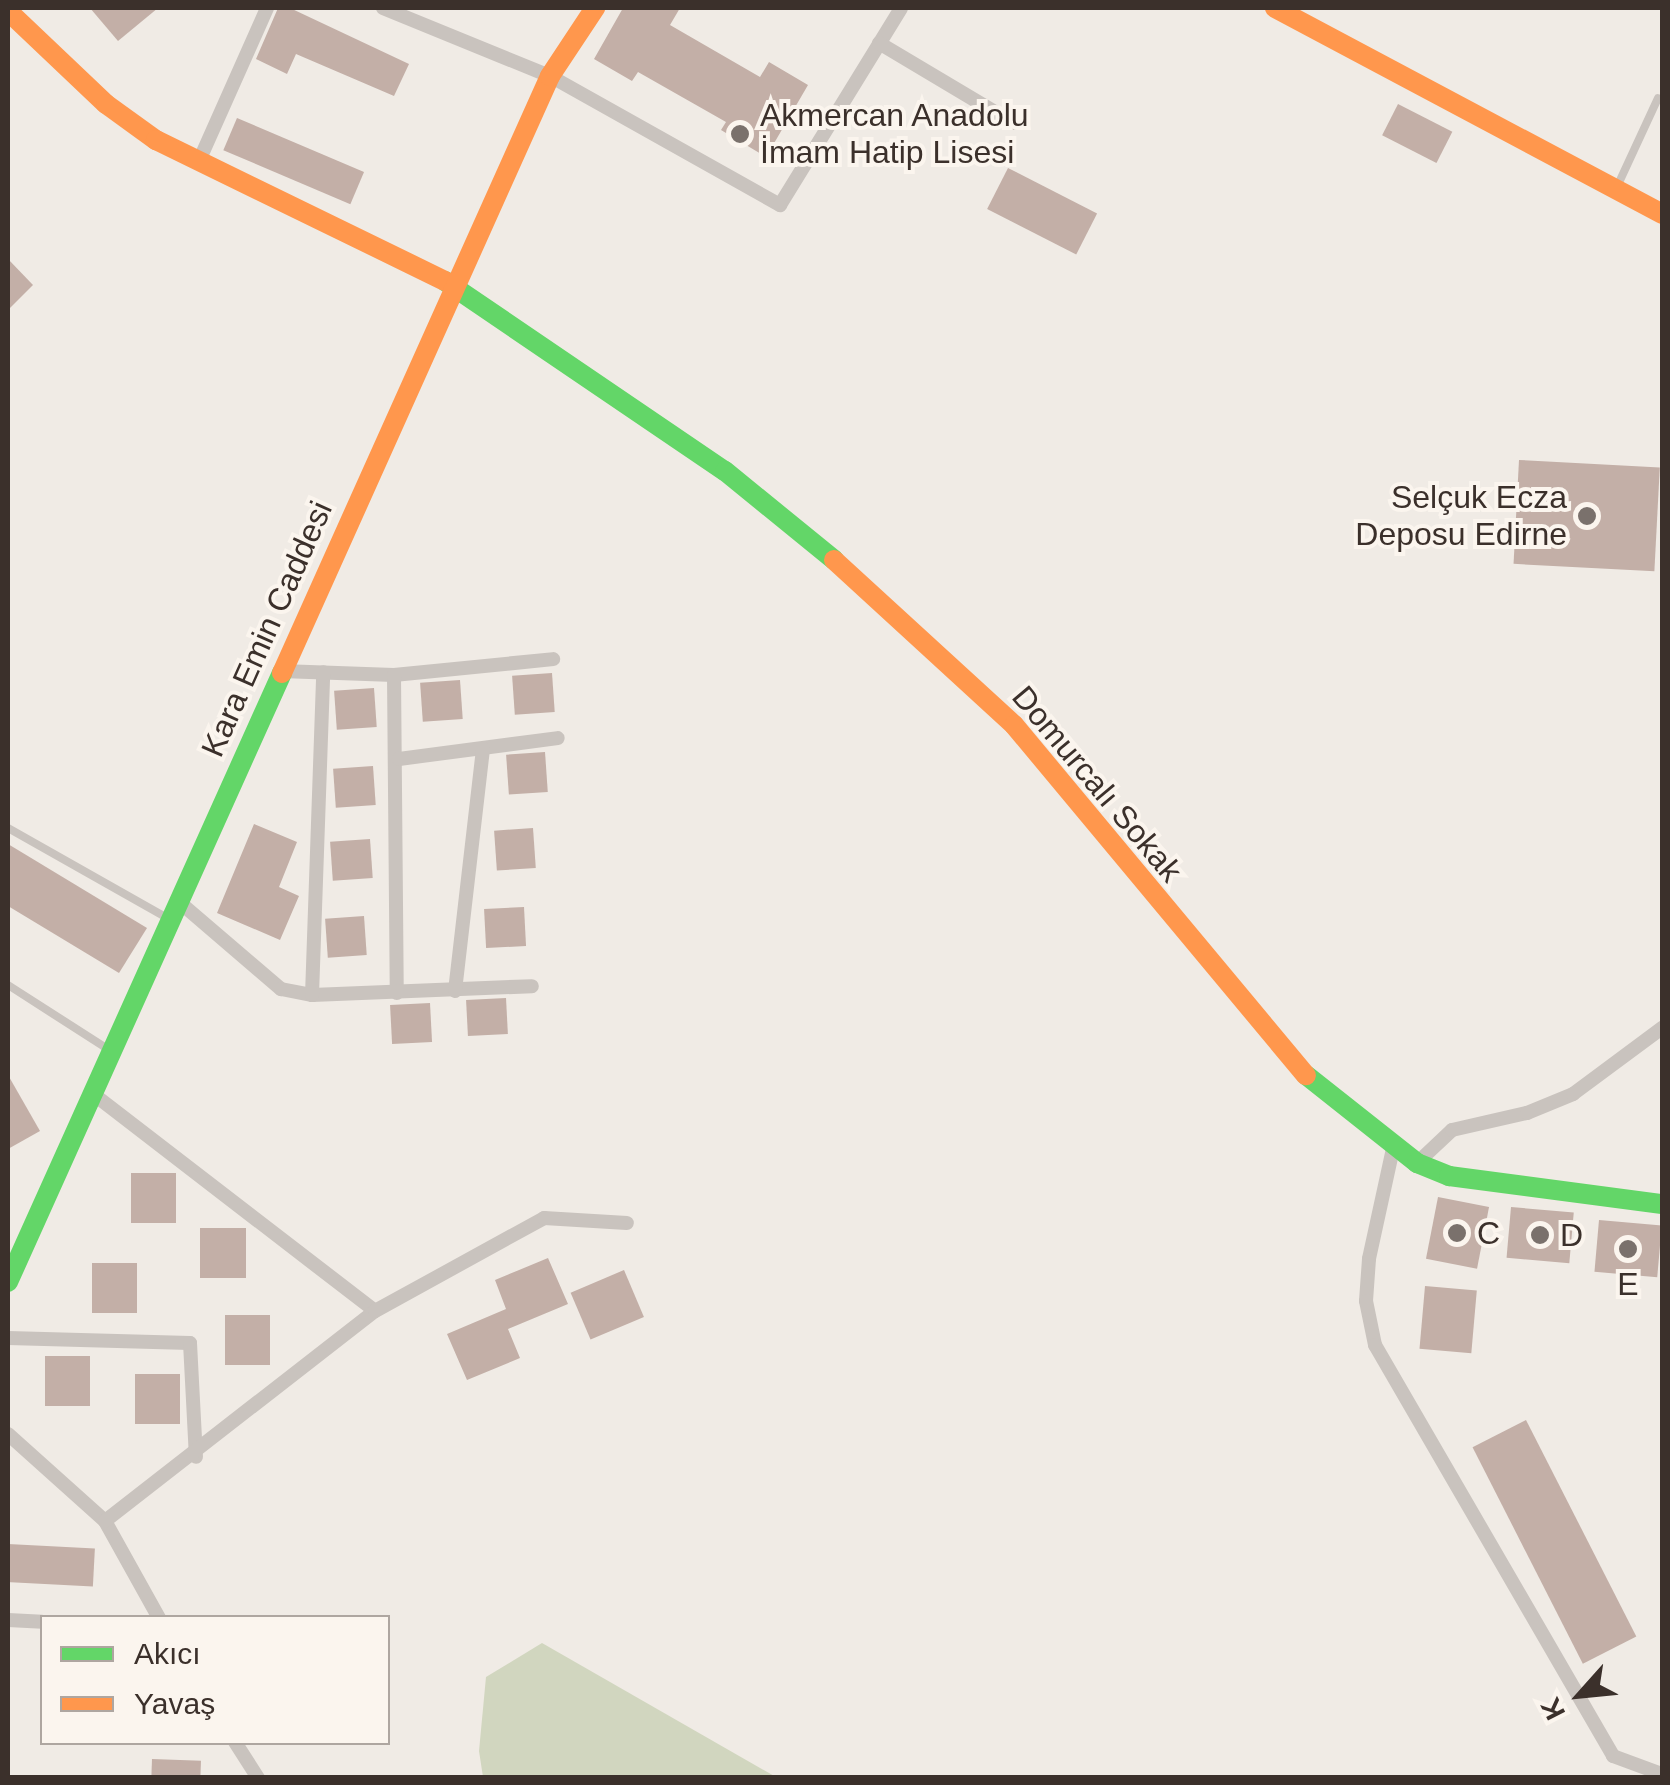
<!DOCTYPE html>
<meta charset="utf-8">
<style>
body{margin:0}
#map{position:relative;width:1670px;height:1785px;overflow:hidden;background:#f0ebe5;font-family:Helvetica,sans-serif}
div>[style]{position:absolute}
.green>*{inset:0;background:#d1d6bf}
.building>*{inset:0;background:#c3afa7;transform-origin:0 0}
.lane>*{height:8px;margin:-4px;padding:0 4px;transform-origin:4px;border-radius:4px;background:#c9c3be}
.street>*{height:14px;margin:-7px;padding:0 7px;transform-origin:7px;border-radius:7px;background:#c9c3be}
.fast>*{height:20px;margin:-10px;padding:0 10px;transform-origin:10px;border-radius:10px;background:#63d668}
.slow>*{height:20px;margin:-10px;padding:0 10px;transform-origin:10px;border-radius:10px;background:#ff974d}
.dots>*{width:28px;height:28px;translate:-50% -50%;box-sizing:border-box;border:5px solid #fbf5ee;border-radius:50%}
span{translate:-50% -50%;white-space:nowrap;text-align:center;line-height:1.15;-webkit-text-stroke:8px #fbf5ee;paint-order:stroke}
.poi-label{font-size:32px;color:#3b302b}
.left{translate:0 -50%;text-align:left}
.right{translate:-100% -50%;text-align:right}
.street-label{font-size:32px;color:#3b302b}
.frame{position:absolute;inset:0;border:10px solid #3b302b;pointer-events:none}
.legend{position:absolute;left:40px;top:1615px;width:350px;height:130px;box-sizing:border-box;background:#fbf5ee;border:2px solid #aea6a0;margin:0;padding:12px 18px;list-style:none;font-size:30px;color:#3b302b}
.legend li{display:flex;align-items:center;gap:20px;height:50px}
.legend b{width:50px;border:2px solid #aea6a0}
.north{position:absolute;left:1530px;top:1645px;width:100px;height:100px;-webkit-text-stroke:8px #fbf5ee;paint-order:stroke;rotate:243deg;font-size:28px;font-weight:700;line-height:40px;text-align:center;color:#3b302b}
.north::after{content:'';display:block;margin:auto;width:35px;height:45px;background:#3b302b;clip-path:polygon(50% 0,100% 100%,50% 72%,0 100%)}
</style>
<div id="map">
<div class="green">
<div style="clip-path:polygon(542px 1643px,776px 1777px,483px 1777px,479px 1751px,486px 1677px)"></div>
</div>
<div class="building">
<div style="clip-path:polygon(90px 8px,158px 8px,118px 41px)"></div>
<div style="clip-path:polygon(278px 8px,290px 8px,409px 64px,394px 96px,296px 54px,287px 74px,256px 59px)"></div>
<div style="clip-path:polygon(623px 8px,680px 8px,670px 25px,760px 77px,769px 62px,808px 85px,766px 157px,721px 130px,726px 122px,638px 72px,632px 81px,594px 59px)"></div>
<div style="left:1398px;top:104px;width:61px;height:35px;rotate:27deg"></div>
<div style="left:237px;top:118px;width:138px;height:35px;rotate:23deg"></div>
<div style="left:1008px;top:168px;width:100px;height:46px;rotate:27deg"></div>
<div style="clip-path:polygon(8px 259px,33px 285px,8px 310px)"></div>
<div style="left:1519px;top:460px;width:141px;height:104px;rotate:3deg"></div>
<div style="left:552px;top:673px;width:39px;height:40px;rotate:86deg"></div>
<div style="left:460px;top:680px;width:39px;height:40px;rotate:86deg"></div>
<div style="left:374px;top:688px;width:39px;height:40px;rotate:86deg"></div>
<div style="left:545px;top:752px;width:40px;height:39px;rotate:86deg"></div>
<div style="left:373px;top:766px;width:39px;height:40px;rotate:86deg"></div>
<div style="clip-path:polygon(254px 824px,297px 842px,279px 887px,299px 896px,280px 940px,217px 913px)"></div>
<div style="left:533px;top:828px;width:40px;height:39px;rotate:86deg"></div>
<div style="left:370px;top:839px;width:39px;height:40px;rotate:86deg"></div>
<div style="clip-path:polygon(8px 844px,147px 928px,119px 973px,8px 906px)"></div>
<div style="left:524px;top:907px;width:39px;height:40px;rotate:87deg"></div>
<div style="left:364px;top:916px;width:39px;height:39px;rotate:86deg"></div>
<div style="left:506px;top:998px;width:36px;height:40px;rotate:87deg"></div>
<div style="left:430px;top:1003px;width:39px;height:40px;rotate:87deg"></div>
<div style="clip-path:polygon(8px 1075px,40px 1131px,8px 1149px)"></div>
<div style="left:131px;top:1173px;width:45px;height:50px"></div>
<div style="left:1438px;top:1197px;width:52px;height:63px;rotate:11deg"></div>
<div style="left:1511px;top:1207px;width:63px;height:51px;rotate:5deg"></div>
<div style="left:1599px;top:1220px;width:63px;height:52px;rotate:5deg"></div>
<div style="left:246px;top:1228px;width:50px;height:46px;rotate:90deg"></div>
<div style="clip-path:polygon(548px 1258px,568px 1304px,508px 1329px,520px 1358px,467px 1380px,447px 1334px,506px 1309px,495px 1280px)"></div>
<div style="left:92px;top:1263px;width:45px;height:50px"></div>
<div style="left:624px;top:1270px;width:51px;height:58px;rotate:67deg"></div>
<div style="left:1425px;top:1286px;width:52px;height:63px;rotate:5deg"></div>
<div style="left:225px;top:1315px;width:45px;height:50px"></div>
<div style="left:45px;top:1356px;width:45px;height:50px"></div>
<div style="left:135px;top:1374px;width:45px;height:50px"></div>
<div style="left:1526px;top:1420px;width:243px;height:60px;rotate:63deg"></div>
<div style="left:8px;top:1544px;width:87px;height:38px;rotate:3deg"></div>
<div style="left:152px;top:1759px;width:49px;height:19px;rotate:2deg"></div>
</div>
<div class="lane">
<div style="left:1616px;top:189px;width:100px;rotate:-65.2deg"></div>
<div style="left:8px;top:828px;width:185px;rotate:29.5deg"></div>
<div style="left:8px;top:985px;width:122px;rotate:32.7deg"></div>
</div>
<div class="street">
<div style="left:383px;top:8px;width:180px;rotate:22.2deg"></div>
<div style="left:550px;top:76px;width:264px;rotate:29.3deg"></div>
<div style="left:780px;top:205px;width:231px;rotate:-58.4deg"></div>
<div style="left:879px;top:43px;width:156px;rotate:30.8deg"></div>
<div style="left:199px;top:161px;width:167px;rotate:-66deg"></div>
<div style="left:281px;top:671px;width:113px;rotate:2deg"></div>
<div style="left:394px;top:675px;width:160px;rotate:-5.7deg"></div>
<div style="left:394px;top:675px;width:318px;rotate:89.5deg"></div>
<div style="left:399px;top:759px;width:160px;rotate:-7.5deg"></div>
<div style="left:177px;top:900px;width:137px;rotate:40.6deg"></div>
<div style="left:281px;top:989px;width:32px;rotate:11deg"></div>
<div style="left:312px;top:995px;width:220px;rotate:-2.3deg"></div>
<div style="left:455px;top:991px;width:244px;rotate:-83.4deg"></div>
<div style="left:312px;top:995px;width:323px;rotate:-88deg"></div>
<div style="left:92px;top:1093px;width:357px;rotate:37.6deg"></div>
<div style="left:1394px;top:1144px;width:118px;rotate:102.3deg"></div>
<div style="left:1369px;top:1259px;width:42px;rotate:94.1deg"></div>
<div style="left:1366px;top:1301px;width:45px;rotate:78.4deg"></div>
<div style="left:1375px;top:1345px;width:475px;rotate:59.9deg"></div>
<div style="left:1613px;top:1756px;width:52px;rotate:20.2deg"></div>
<div style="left:1417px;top:1163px;width:48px;rotate:-43.3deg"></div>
<div style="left:1452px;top:1130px;width:77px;rotate:-12.8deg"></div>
<div style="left:1527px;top:1113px;width:50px;rotate:-22.4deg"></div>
<div style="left:1573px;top:1094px;width:111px;rotate:-36.6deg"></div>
<div style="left:8px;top:1338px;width:182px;rotate:1.6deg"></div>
<div style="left:190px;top:1343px;width:114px;rotate:87deg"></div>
<div style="left:8px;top:1434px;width:130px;rotate:41.9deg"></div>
<div style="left:105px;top:1521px;width:111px;rotate:60.9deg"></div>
<div style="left:105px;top:1521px;width:342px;rotate:-37.9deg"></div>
<div style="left:375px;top:1311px;width:193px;rotate:-28.8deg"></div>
<div style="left:544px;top:1218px;width:83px;rotate:3.4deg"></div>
<div style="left:8px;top:1620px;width:34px;rotate:3deg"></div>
<div style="left:235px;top:1742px;width:43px;rotate:57.4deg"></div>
</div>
<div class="fast">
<div style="left:445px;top:281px;width:338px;rotate:34.2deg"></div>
<div style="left:725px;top:471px;width:141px;rotate:39.2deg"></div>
<div style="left:1306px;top:1075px;width:142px;rotate:38.4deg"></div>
<div style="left:1417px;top:1163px;width:35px;rotate:22deg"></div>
<div style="left:1449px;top:1176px;width:215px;rotate:7.5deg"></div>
<div style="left:8px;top:1282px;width:668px;rotate:-65.78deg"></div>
</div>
<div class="slow">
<div style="left:1275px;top:8px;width:438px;rotate:28deg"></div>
<div style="left:8px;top:11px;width:135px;rotate:43.5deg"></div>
<div style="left:106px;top:104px;width:62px;rotate:35.8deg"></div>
<div style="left:156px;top:140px;width:322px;rotate:26deg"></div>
<div style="left:834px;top:560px;width:244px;rotate:42.5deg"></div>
<div style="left:1014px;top:725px;width:456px;rotate:50.2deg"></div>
<div style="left:282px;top:673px;width:654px;rotate:-65.82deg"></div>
<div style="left:550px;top:76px;width:82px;rotate:-56.5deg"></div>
</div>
<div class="dots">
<div style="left:740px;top:134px;background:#7a716c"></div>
<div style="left:1587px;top:516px;background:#7a716c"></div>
<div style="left:1457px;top:1233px;background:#7a716c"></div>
<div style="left:1540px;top:1235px;background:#7a716c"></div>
<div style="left:1628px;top:1249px;background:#7a716c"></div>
</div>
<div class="poi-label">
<span class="left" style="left:760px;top:134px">Akmercan Anadolu<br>İmam Hatip Lisesi</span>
<span class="right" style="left:1567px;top:516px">Selçuk Ecza<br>Deposu Edirne</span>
<span class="left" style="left:1477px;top:1233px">C</span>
<span class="left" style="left:1560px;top:1235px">D</span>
<span style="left:1628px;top:1284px">E</span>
</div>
<div class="street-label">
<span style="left:267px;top:629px;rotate:-66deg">Kara Emin Caddesi</span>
<span style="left:1097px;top:784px;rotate:50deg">Domurcalı Sokak</span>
</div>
<div class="frame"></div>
<ul class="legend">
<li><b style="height:12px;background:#63d668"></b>Akıcı</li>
<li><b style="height:12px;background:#ff974d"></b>Yavaş</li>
</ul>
<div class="north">K</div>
</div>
